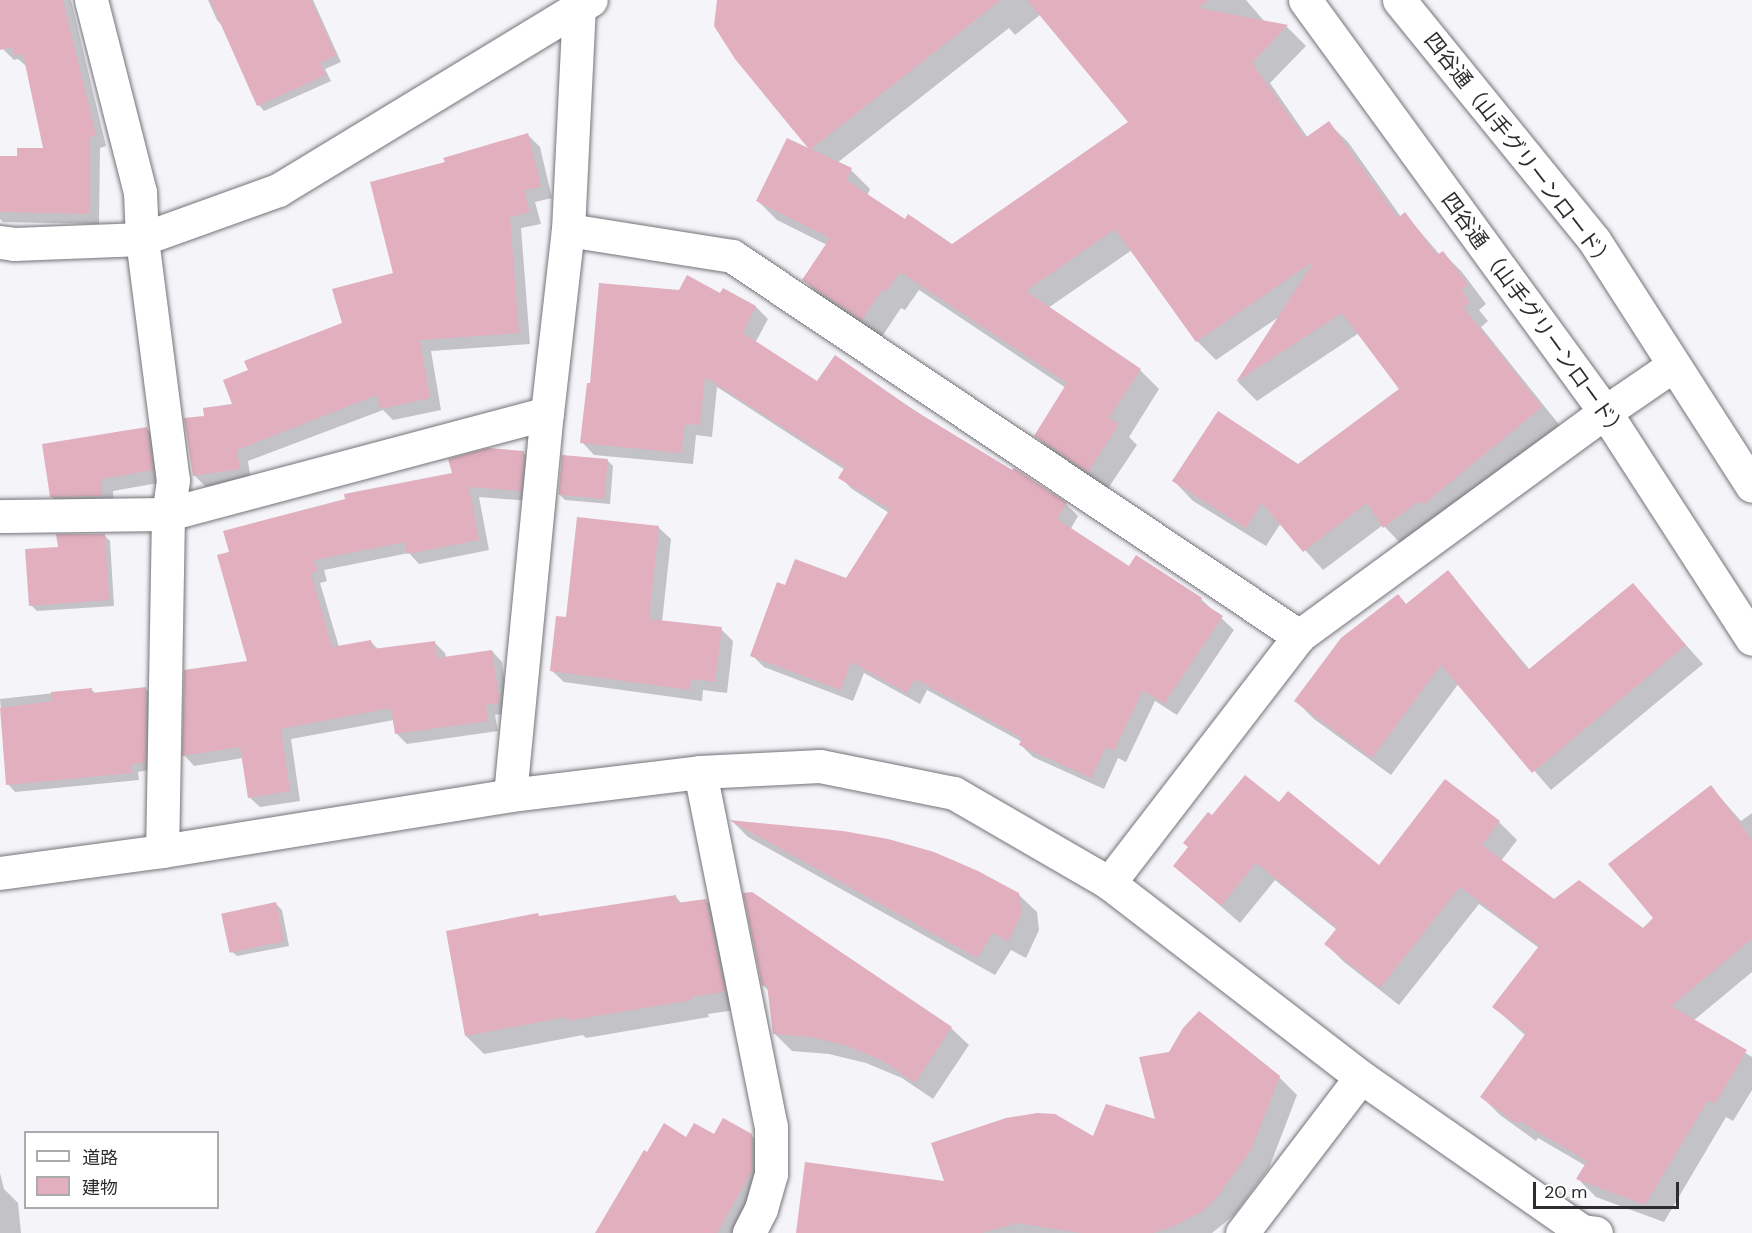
<!DOCTYPE html>
<meta charset="utf-8">
<style>
body{margin:0}
#map{position:relative;width:1752px;height:1233px;overflow:hidden;background:#f4f4f9;font-family:"DM Sans","Noto Sans JP",sans-serif}
div>[style]{position:absolute}
.shadow>*{inset:0;background:#0003}
.building>*{inset:0;background:#e1afbe;transform-origin:0 0}
.roads{filter:drop-shadow(0 0 2px #747479) drop-shadow(0 0 2px #747479)}
.minor>*{height:33px;margin:-16.5px;padding:0 16.5px;transform-origin:16.5px;border-radius:16.5px;background:#fff}
.tertiary>*{height:33px;margin:-16.5px;padding:0 16.5px;transform-origin:16.5px;border-radius:16.5px;background:#fff}
span{translate:-50% -50%;white-space:nowrap;text-align:center;line-height:1.15;-webkit-text-stroke:6px #fff;paint-order:stroke}
.street-label{font-size:21px;color:#2d2d2f}
.legend{position:absolute;left:24px;top:1131px;width:195px;height:78px;box-sizing:border-box;background:#fff;border:2px solid #ababac;margin:0;padding:8px 10px;list-style:none;font-size:18px;color:#2d2d2f}
.legend li{display:flex;align-items:center;gap:12px;height:30px}
.legend b{width:30px;border:2px solid #ababac}
.scale{position:absolute;left:1533px;top:1182px;width:146px;height:27px;box-sizing:border-box;border:3px solid #2d2d2f;border-top:0;padding-left:8px;font-size:18px;line-height:21px;white-space:nowrap;color:#2d2d2f;-webkit-text-stroke:4px #fff;paint-order:stroke}
</style>
<div id="map">
<div class="shadow">
<div style="clip-path:polygon(5px 0,71px 0,106px 146px,100px 148px,99px 224px,3px 222px,0 219px,0 157px,19px 158px,45px 149px,26px 66px,18px 59px,14px 60px,3px 49px,0 37px,0 1px)"></div>
<div style="clip-path:polygon(208px 0,313px 0,341px 62px,325px 69px,331px 81px,264px 111px,259px 105px,223px 27px,217px 20px)"></div>
<div style="clip-path:polygon(evenodd,718px 0,1246px 0,1265px 22px,1287px 27px,1306px 46px,1270px 83px,1308px 138px,1328px 123px,1348px 142px,1401px 217px,1405px 214px,1440px 255px,1443px 253px,1462px 272px,1486px 304px,1479px 310px,1488px 321px,1481px 327px,1561px 427px,1403px 546px,1383px 525px,1323px 570px,1281px 523px,1266px 546px,1193px 501px,1174px 481px,1298px 466px,1401px 389px,1359px 333px,1257px 401px,1238px 382px,1280px 316px,1216px 360px,1197px 341px,1132px 250px,1048px 308px,1140px 370px,1159px 389px,1129px 437px,1137px 445px,1107px 490px,1055px 455px,1036px 436px,1066px 388px,919px 290px,905px 310px,901px 308px,881px 338px,823px 299px,804px 280px,827px 245px,777px 220px,758px 201px,814px 152px,737px 58px,718px 0,1041px 14px,1130px 122px,952px 245px,905px 222px,867px 196px,870px 189px,851px 170px,837px 163px,1009px 28px,1015px 35px,1041px 14px)"></div>
<div style="clip-path:polygon(528px 135px,540px 147px,552px 198px,535px 202px,541px 224px,521px 228px,530px 344px,431px 351px,441px 410px,393px 420px,383px 410px,248px 461px,251px 481px,206px 487px,194px 475px,206px 417px,234px 405px,343px 324px,395px 274px,446px 164px)"></div>
<div style="clip-path:polygon(723px 290px,756px 307px,768px 319px,755px 343px,818px 383px,835px 357px,944px 430px,1066px 504px,1078px 516px,1070px 530px,1130px 568px,1201px 599px,1234px 630px,1177px 715px,1155px 701px,1126px 762px,1118px 758px,1104px 789px,1033px 757px,1021px 745px,1022px 742px,927px 690px,920px 704px,864px 673px,853px 701px,764px 667px,752px 655px,847px 580px,889px 513px,852px 489px,840px 477px,845px 470px,717px 387px,712px 437px,696px 435px,693px 464px,594px 455px,582px 442px)"></div>
<div style="clip-path:polygon(147px 429px,159px 441px,164px 482px,113px 491px,114px 508px,64px 508px,51px 496px)"></div>
<div style="clip-path:polygon(524px 453px,534px 463px,531px 501px,479px 497px,489px 550px,419px 564px,409px 553px,324px 570px,327px 581px,320px 583px,339px 647px,371px 642px,379px 650px,435px 643px,445px 653px,446px 658px,492px 651px,502px 662px,509px 713px,495px 715px,498px 731px,407px 744px,396px 733px,394px 720px,291px 739px,300px 801px,260px 807px,249px 797px,243px 758px,194px 766px,184px 755px,249px 662px,218px 556px,453px 474px)"></div>
<div style="clip-path:polygon(607px 460px,613px 466px,610px 504px,565px 500px,559px 494px)"></div>
<div style="clip-path:polygon(658px 527px,671px 539px,662px 622px,721px 629px,733px 641px,727px 693px,703px 690px,702px 701px,564px 682px,551px 670px,567px 618px)"></div>
<div style="clip-path:polygon(104px 535px,110px 541px,114px 606px,37px 611px,31px 605px,60px 548px)"></div>
<div style="clip-path:polygon(1448px 572px,1530px 670px,1632px 585px,1703px 664px,1551px 790px,1459px 683px,1391px 775px,1314px 719px,1296px 701px)"></div>
<div style="clip-path:polygon(91px 689px,96px 694px,146px 689px,153px 696px,152px 769px,138px 772px,139px 780px,15px 792px,8px 784px,0 699px)"></div>
<div style="clip-path:polygon(1445px 781px,1499px 822px,1517px 840px,1501px 861px,1554px 901px,1644px 930px,1655px 918px,1711px 787px,1741px 821px,1752px 813px,1752px 972px,1693px 1021px,1752px 1057px,1752px 1090px,1733px 1121px,1726px 1117px,1664px 1222px,1596px 1197px,1578px 1179px,1586px 1166px,1538px 1138px,1536px 1141px,1500px 1115px,1482px 1097px,1526px 1036px,1494px 1007px,1539px 948px,1479px 904px,1399px 1005px,1344px 962px,1326px 944px,1337px 930px,1275px 880px,1240px 923px,1175px 866px,1213px 818px,1280px 804px,1379px 867px)"></div>
<div style="clip-path:polygon(733px 822px,1018px 894px,1037px 912px,1039px 930px,1026px 958px,1011px 950px,995px 975px,748px 837px)"></div>
<div style="clip-path:polygon(751px 894px,951px 1028px,969px 1045px,933px 1099px,902px 1078px,866px 1063px,829px 1054px,792px 1051px,774px 1033px,769px 991px,763px 985px)"></div>
<div style="clip-path:polygon(675px 896px,682px 904px,706px 900px,724px 918px,742px 1009px,708px 1014px,709px 1017px,586px 1038px,583px 1035px,484px 1054px,466px 1036px,448px 933px,537px 914px,541px 918px)"></div>
<div style="clip-path:polygon(276px 904px,282px 910px,289px 946px,237px 956px,231px 951px)"></div>
<div style="clip-path:polygon(1279px 1077px,1297px 1095px,1269px 1168px,1234px 1215px,1212px 1233px,964px 1233px,946px 1182px,1157px 1121px)"></div>
<div style="clip-path:polygon(751px 1135px,769px 1153px,745px 1233px,609px 1233px,714px 1136px)"></div>
<div style="clip-path:polygon(0 1173px,4px 1189px,18px 1203px,21px 1233px,0 1233px)"></div>
</div>
<div class="building">
<div style="clip-path:polygon(0 0,63px 0,96px 136px,90px 137px,89px 214px,0 212px,0 156px,17px 156px,17px 148px,43px 148px,23px 54px,14px 56px,12px 47px,0 50px)"></div>
<div style="clip-path:polygon(210px 0,311px 0,336px 55px,320px 63px,326px 75px,257px 106px)"></div>
<div style="clip-path:polygon(717px 0,1001px 0,811px 149px,852px 168px,846px 180px,905px 219px,908px 214px,952px 244px,1128px 122px,1027px 0,1209px 0,1199px 8px,1288px 25px,1252px 63px,1305px 138px,1329px 121px,1398px 218px,1405px 212px,1437px 255px,1443px 251px,1468px 284px,1461px 290px,1470px 302px,1463px 307px,1542px 407px,1423px 505px,1419px 501px,1383px 528px,1367px 503px,1303px 552px,1262px 503px,1246px 528px,1172px 481px,1218px 411px,1298px 464px,1399px 389px,1342px 313px,1236px 382px,1314px 261px,1196px 342px,1115px 229px,1026px 291px,1141px 369px,1109px 418px,1119px 424px,1088px 472px,1034px 436px,1067px 383px,900px 272px,886px 292px,882px 290px,862px 320px,802px 280px,830px 238px,756px 201px,787px 138px,808px 148px,735px 59px,714px 26px)"></div>
<div style="clip-path:polygon(528px 133px,541px 187px,524px 190px,530px 212px,510px 217px,519px 333px,420px 340px,430px 398px,380px 409px,377px 395px,237px 450px,240px 469px,193px 476px,184px 418px,204px 416px,203px 408px,232px 404px,223px 380px,248px 370px,244px 361px,342px 323px,332px 289px,393px 273px,370px 182px,445px 162px,443px 158px)"></div>
<div style="clip-path:polygon(687px 275px,720px 293px,723px 288px,756px 306px,743px 333px,817px 381px,835px 355px,912px 409px,1012px 470px,1014px 468px,1067px 503px,1057px 519px,1129px 566px,1136px 555px,1202px 598px,1200px 601px,1223px 616px,1164px 704px,1143px 690px,1114px 751px,1106px 747px,1091px 778px,1019px 745px,1022px 738px,915px 679px,907px 693px,851px 662px,841px 690px,750px 656px,777px 582px,785px 585px,795px 559px,846px 578px,890px 509px,838px 478px,845px 467px,705px 377px,700px 425px,685px 424px,681px 453px,580px 443px,587px 383px,590px 383px,599px 283px,679px 290px)"></div>
<div style="clip-path:polygon(147px 427px,153px 470px,101px 479px,102px 496px,50px 497px,42px 444px)"></div>
<div style="clip-path:polygon(488px 448px,524px 451px,521px 491px,469px 487px,479px 540px,407px 554px,405px 542px,314px 560px,318px 571px,311px 573px,332px 647px,371px 640px,373px 649px,435px 641px,437px 658px,492px 650px,500px 703px,486px 705px,488px 721px,395px 734px,391px 708px,281px 729px,290px 791px,248px 798px,240px 747px,182px 756px,184px 670px,247px 661px,217px 555px,229px 552px,223px 531px,345px 499px,344px 494px,452px 473px,448px 459px)"></div>
<div style="left:562px;top:455px;width:46px;height:40px;rotate:5deg"></div>
<div style="clip-path:polygon(577px 517px,659px 526px,649px 619px,722px 627px,715px 682px,691px 679px,690px 690px,550px 671px,556px 616px,566px 617px)"></div>
<div style="clip-path:polygon(56px 534px,105px 534px,109px 600px,29px 606px,25px 549px,58px 547px)"></div>
<div style="clip-path:polygon(1448px 570px,1528px 670px,1633px 583px,1686px 645px,1532px 773px,1441px 665px,1372px 758px,1294px 701px,1341px 638px,1398px 594px,1406px 604px)"></div>
<div style="clip-path:polygon(146px 687px,145px 762px,131px 764px,132px 773px,6px 785px,0 708px,52px 701px,51px 692px,92px 688px,92px 693px)"></div>
<div style="clip-path:polygon(1245px 775px,1279px 802px,1288px 791px,1379px 865px,1445px 779px,1500px 821px,1482px 845px,1554px 899px,1579px 880px,1643px 928px,1653px 918px,1608px 864px,1711px 785px,1752px 840px,1752px 939px,1671px 1006px,1747px 1050px,1715px 1104px,1708px 1100px,1645px 1205px,1576px 1179px,1587px 1161px,1520px 1121px,1517px 1124px,1480px 1097px,1526px 1033px,1492px 1007px,1539px 946px,1460px 887px,1380px 988px,1324px 944px,1337px 928px,1256px 863px,1221px 906px,1173px 866px,1188px 847px,1183px 843px,1208px 812px,1212px 815px)"></div>
<div style="clip-path:polygon(729px 820px,843px 831px,888px 839px,934px 852px,978px 871px,1019px 893px,1022px 912px,1008px 942px,993px 933px,977px 958px)"></div>
<div style="clip-path:polygon(752px 892px,952px 1027px,915px 1083px,883px 1061px,847px 1046px,811px 1037px,773px 1034px,767px 985px,762px 986px,743px 893px)"></div>
<div style="clip-path:polygon(676px 895px,677px 903px,706px 899px,725px 992px,691px 997px,692px 1000px,567px 1021px,566px 1017px,465px 1036px,446px 931px,538px 913px,539px 916px)"></div>
<div style="left:276px;top:902px;width:40px;height:56px;rotate:78deg"></div>
<div style="clip-path:polygon(1199px 1011px,1280px 1076px,1251px 1150px,1217px 1197px,1203px 1211px,1174px 1226px,1153px 1233px,1081px 1233px,1017px 1223px,982px 1233px,796px 1233px,805px 1162px,944px 1181px,931px 1143px,1006px 1118px,1037px 1113px,1055px 1114px,1093px 1136px,1106px 1104px,1155px 1119px,1139px 1057px,1169px 1052px,1183px 1028px)"></div>
<div style="clip-path:polygon(723px 1118px,752px 1134px,752px 1171px,717px 1233px,595px 1233px,644px 1150px,647px 1152px,664px 1123px,686px 1137px,694px 1123px,714px 1134px)"></div>
</div>
<div class="roads">
<div class="minor">
<div style="left:91px;top:0;width:198px;rotate:75.7deg"></div>
<div style="left:140px;top:192px;width:47px;rotate:87.6deg"></div>
<div style="left:142px;top:239px;width:243px;rotate:82.7deg"></div>
<div style="left:173px;top:480px;width:34px;rotate:98deg"></div>
<div style="left:168px;top:514px;width:337px;rotate:91deg"></div>
<div style="left:568px;top:230px;width:166px;rotate:9deg"></div>
<div style="left:732px;top:256px;width:683px;rotate:33.83deg"></div>
<div style="left:0;top:242px;width:14px;rotate:8deg"></div>
<div style="left:14px;top:244px;width:128px;rotate:-2.2deg"></div>
<div style="left:142px;top:239px;width:145px;rotate:-19.8deg"></div>
<div style="left:278px;top:190px;width:366px;rotate:-31.3deg"></div>
<div style="left:0;top:516px;width:168px;rotate:-0.7deg"></div>
<div style="left:168px;top:514px;width:392px;rotate:-14.9deg"></div>
<div style="left:700px;top:772px;width:361px;rotate:78.7deg"></div>
<div style="left:771px;top:1126px;width:48px;rotate:90deg"></div>
<div style="left:771px;top:1174px;width:36px;rotate:106deg"></div>
<div style="left:761px;top:1209px;width:27px;rotate:117deg"></div>
<div style="left:510px;top:795px;width:384px;rotate:-84.5deg"></div>
<div style="left:547px;top:413px;width:184px;rotate:-83.5deg"></div>
<div style="left:568px;top:230px;width:223px;rotate:-87.2deg"></div>
<div style="left:579px;top:7px;width:7px;rotate:-106deg"></div>
<div style="left:1109px;top:883px;width:312px;rotate:-52.4deg"></div>
<div style="left:1299px;top:636px;width:379px;rotate:-36.2deg"></div>
<div style="left:1605px;top:412px;width:83px;rotate:-34.3deg"></div>
<div style="left:1242px;top:1233px;width:196px;rotate:-52.7deg"></div>
</div>
<div class="tertiary">
<div style="left:1305px;top:0;width:510px;rotate:53.94deg"></div>
<div style="left:1605px;top:412px;width:270px;rotate:57.1deg"></div>
<div style="left:1399px;top:0;width:309px;rotate:50.9deg"></div>
<div style="left:1594px;top:240px;width:292px;rotate:57.3deg"></div>
<div style="left:0;top:873px;width:163px;rotate:-7.7deg"></div>
<div style="left:162px;top:851px;width:352px;rotate:-9.1deg"></div>
<div style="left:510px;top:795px;width:191px;rotate:-6.9deg"></div>
<div style="left:700px;top:772px;width:120px;rotate:-2.9deg"></div>
<div style="left:820px;top:766px;width:137px;rotate:11.4deg"></div>
<div style="left:954px;top:793px;width:179px;rotate:30.1deg"></div>
<div style="left:1109px;top:883px;width:318px;rotate:37.6deg"></div>
<div style="left:1361px;top:1077px;width:269px;rotate:34.9deg"></div>
<div style="left:1582px;top:1231px;width:14px;rotate:8deg"></div>
</div>
</div>
<div class="street-label">
<span style="left:1519px;top:151px;rotate:52deg">四谷通（山手グリーンロード）</span>
<span style="left:1534px;top:316px;rotate:54deg">四谷通 （山手グリーンロード）</span>
</div>
<ul class="legend">
<li><b style="height:8px;background:#fff"></b>道路</li>
<li><b style="height:16px;background:#e1afbe"></b>建物</li>
</ul>
<div class="scale">20 m</div>
</div>
